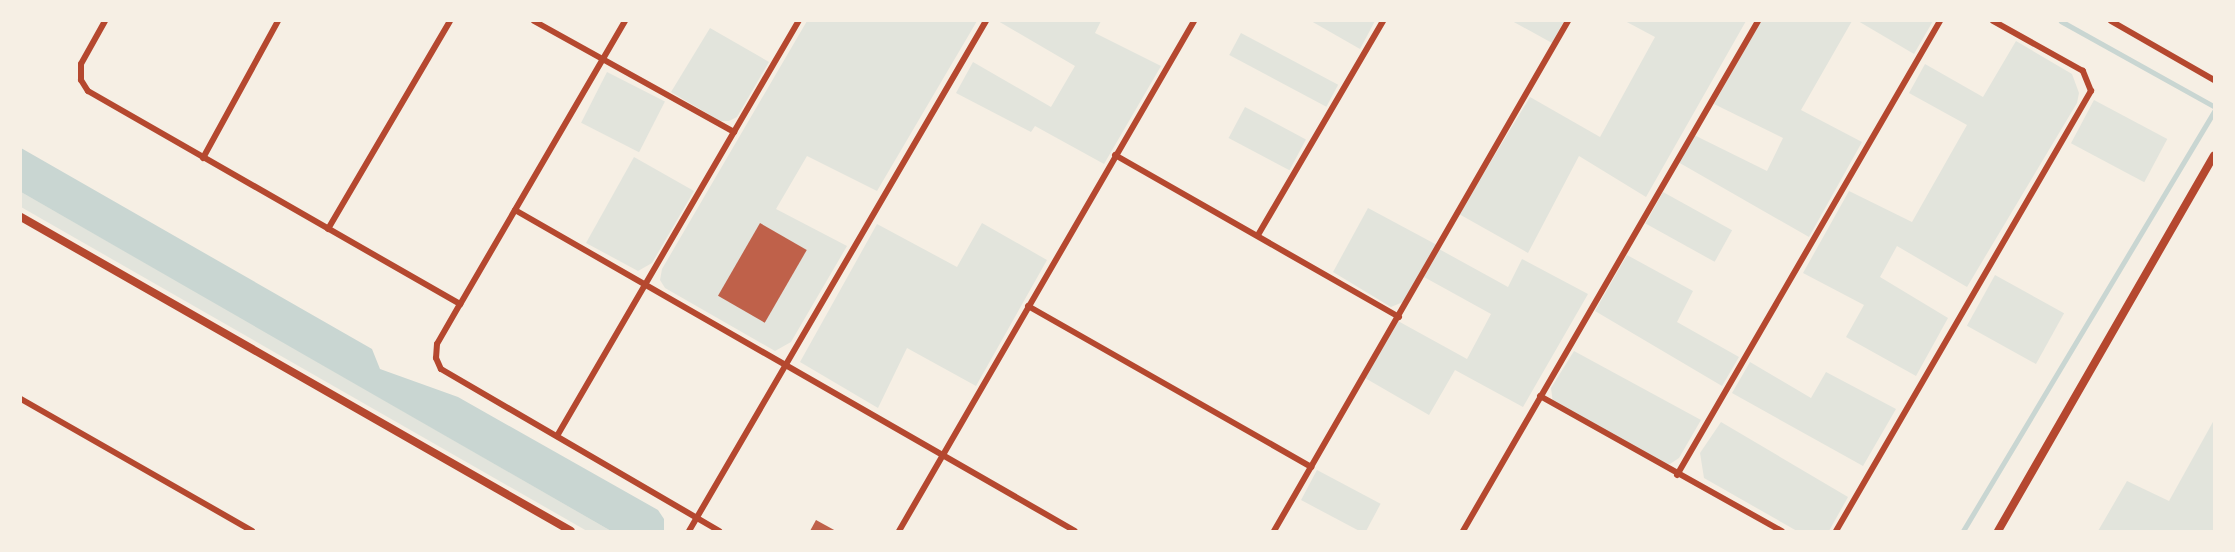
<!DOCTYPE html>
<style>
body{margin:0}
#map{position:relative;width:2235px;height:552px;overflow:hidden;background:#f6efe4;font-family:"Noto Serif",serif}
div>[style]{position:absolute}
.green>*{inset:0;background:#e2e4dc;transform-origin:0 0}
.water>*{inset:0;background:#c9d6d2}
.stream>*{height:4.5px;margin:-2.25px;padding:0 2.25px;transform-origin:2.25px;border-radius:2.25px;background:#c9d6d2}
.building>*{inset:0;background:#bf614a;transform-origin:0 0}
.minor>*{height:6px;margin:-3px;padding:0 3px;transform-origin:3px;border-radius:3px;background:#b5482f}
.tertiary>*{height:8px;margin:-4px;padding:0 4px;transform-origin:4px;border-radius:4px;background:#b5482f}
span{translate:-50% -50%;white-space:nowrap;text-align:center;line-height:1.15;-webkit-text-stroke:6px #f6efe4;paint-order:stroke}
.frame{position:absolute;inset:0;border:22px solid #f6efe4;pointer-events:none}
</style>
<div id="map">
<div class="green">
<div style="clip-path:polygon(807px 21px,977px 21px,877px 191px,807px 156px,776px 209px,847px 246px,791px 342px,775px 351px,665px 288px,660px 280px,662px 269px)"></div>
<div style="clip-path:polygon(998px 21px,1101px 21px,1095px 33px,1161px 66px,1104px 164px,1035px 126px,1031px 132px,956px 93px,973px 62px,1051px 107px,1075px 66px)"></div>
<div style="clip-path:polygon(1311px 21px,1375px 21px,1360px 49px)"></div>
<div style="clip-path:polygon(1512px 21px,1564px 21px,1552px 43px)"></div>
<div style="clip-path:polygon(1625px 21px,1746px 21px,1646px 197px,1579px 156px,1528px 253px,1459px 214px,1530px 97px,1600px 137px,1655px 37px)"></div>
<div style="clip-path:polygon(1760px 21px,1852px 21px,1801px 110px,1862px 142px,1809px 237px,1678px 162px,1694px 135px,1767px 171px,1783px 138px,1714px 104px)"></div>
<div style="clip-path:polygon(1858px 21px,1933px 21px,1914px 54px)"></div>
<div style="clip-path:polygon(710px 28px,769px 62px,737px 117px,729px 121px,720px 121px,671px 92px)"></div>
<div style="left:1241px;top:33px;width:110px;height:25px;rotate:28deg"></div>
<div style="clip-path:polygon(2016px 41px,2072px 74px,2079px 93px,2077px 103px,1967px 287px,1897px 246px,1880px 277px,1948px 318px,1916px 376px,1846px 337px,1864px 305px,1803px 273px,1849px 191px,1912px 222px,1967px 125px,1909px 93px,1925px 64px,1983px 97px)"></div>
<div style="left:607px;top:72px;width:65px;height:57px;rotate:27deg"></div>
<div style="left:2094px;top:100px;width:83px;height:49px;rotate:28deg"></div>
<div style="left:1245px;top:107px;width:69px;height:35px;rotate:28deg"></div>
<div style="clip-path:polygon(634px 157px,694px 191px,652px 263px,638px 271px,586px 243px)"></div>
<div style="clip-path:polygon(21px 192px,200px 294px,611px 531px,587px 531px,21px 207px)"></div>
<div style="left:1663px;top:192px;width:79px;height:36px;rotate:29deg"></div>
<div style="clip-path:polygon(1368px 208px,1437px 245px,1403px 302px,1391px 307px,1333px 272px)"></div>
<div style="clip-path:polygon(982px 223px,1047px 260px,976px 386px,907px 348px,878px 408px,800px 362px,877px 224px,957px 267px)"></div>
<div style="clip-path:polygon(1439px 249px,1508px 287px,1522px 259px,1588px 294px,1523px 407px,1455px 370px,1429px 415px,1365px 378px,1398px 321px,1467px 359px,1491px 314px,1424px 277px)"></div>
<div style="clip-path:polygon(1627px 255px,1693px 291px,1677px 322px,1739px 357px,1722px 386px,1595px 311px)"></div>
<div style="left:1995px;top:275px;width:79px;height:58px;rotate:29deg"></div>
<div style="clip-path:polygon(1574px 351px,1701px 420px,1679px 458px,1670px 464px,1659px 463px,1553px 403px,1551px 388px)"></div>
<div style="clip-path:polygon(1750px 362px,1811px 398px,1826px 372px,1896px 409px,1863px 466px,1732px 393px)"></div>
<div style="clip-path:polygon(2214px 420px,2214px 531px,2098px 531px,2127px 481px,2169px 501px)"></div>
<div style="clip-path:polygon(1721px 422px,1848px 497px,1829px 531px,1797px 531px,1704px 478px,1700px 453px)"></div>
<div style="left:1317px;top:470px;width:72px;height:34px;rotate:28deg"></div>
</div>
<div class="water">
<div style="clip-path:polygon(21px 148px,372px 349px,380px 369px,458px 397px,658px 510px,664px 519px,664px 531px,611px 531px,21px 192px)"></div>
</div>
<div class="stream">
<div style="left:2061px;top:21px;width:175px;rotate:29.1deg"></div>
<div style="left:1963px;top:531px;width:489px;rotate:-59.1deg"></div>
</div>
<div class="building">
<div style="left:760px;top:223px;width:54px;height:84px;rotate:30deg"></div>
<div style="clip-path:polygon(816px 520px,836px 531px,810px 531px)"></div>
</div>
<div class="minor">
<div style="left:105px;top:21px;width:49px;rotate:119.2deg"></div>
<div style="left:81px;top:64px;width:16px;rotate:90deg"></div>
<div style="left:81px;top:80px;width:13px;rotate:58deg"></div>
<div style="left:88px;top:91px;width:429px;rotate:29.8deg"></div>
<div style="left:534px;top:21px;width:229px;rotate:29deg"></div>
<div style="left:625px;top:21px;width:328px;rotate:120.2deg"></div>
<div style="left:460px;top:304px;width:46px;rotate:119.9deg"></div>
<div style="left:437px;top:344px;width:14px;rotate:94deg"></div>
<div style="left:436px;top:358px;width:12px;rotate:66deg"></div>
<div style="left:441px;top:369px;width:322px;rotate:30.2deg"></div>
<div style="left:2111px;top:21px;width:119px;rotate:29.8deg"></div>
<div style="left:1115px;top:155px;width:327px;rotate:29.7deg"></div>
<div style="left:203px;top:158px;width:156px;rotate:-61.3deg"></div>
<div style="left:515px;top:210px;width:645px;rotate:29.82deg"></div>
<div style="left:328px;top:229px;width:241px;rotate:-59.6deg"></div>
<div style="left:1258px;top:235px;width:248px;rotate:-59.7deg"></div>
<div style="left:1028px;top:306px;width:326px;rotate:29.6deg"></div>
<div style="left:1540px;top:396px;width:277px;rotate:29.2deg"></div>
<div style="left:21px;top:399px;width:266px;rotate:29.7deg"></div>
<div style="left:557px;top:436px;width:480px;rotate:-59.8deg"></div>
<div style="left:1677px;top:475px;width:525px;rotate:-59.92deg"></div>
<div style="left:689px;top:531px;width:590px;rotate:-59.79deg"></div>
<div style="left:899px;top:531px;width:589px;rotate:-59.95deg"></div>
<div style="left:1274px;top:531px;width:589px;rotate:-60.04deg"></div>
<div style="left:1463px;top:531px;width:589px;rotate:-59.95deg"></div>
<div style="left:1836px;top:531px;width:509px;rotate:-59.91deg"></div>
<div style="left:2091px;top:91px;width:22px;rotate:-112deg"></div>
<div style="left:2083px;top:71px;width:103px;rotate:-150.9deg"></div>
</div>
<div class="tertiary">
<div style="left:21px;top:217px;width:633px;rotate:29.72deg"></div>
<div style="left:1998px;top:531px;width:433px;rotate:-60.1deg"></div>
</div>
<div class="frame"></div>
</div>
